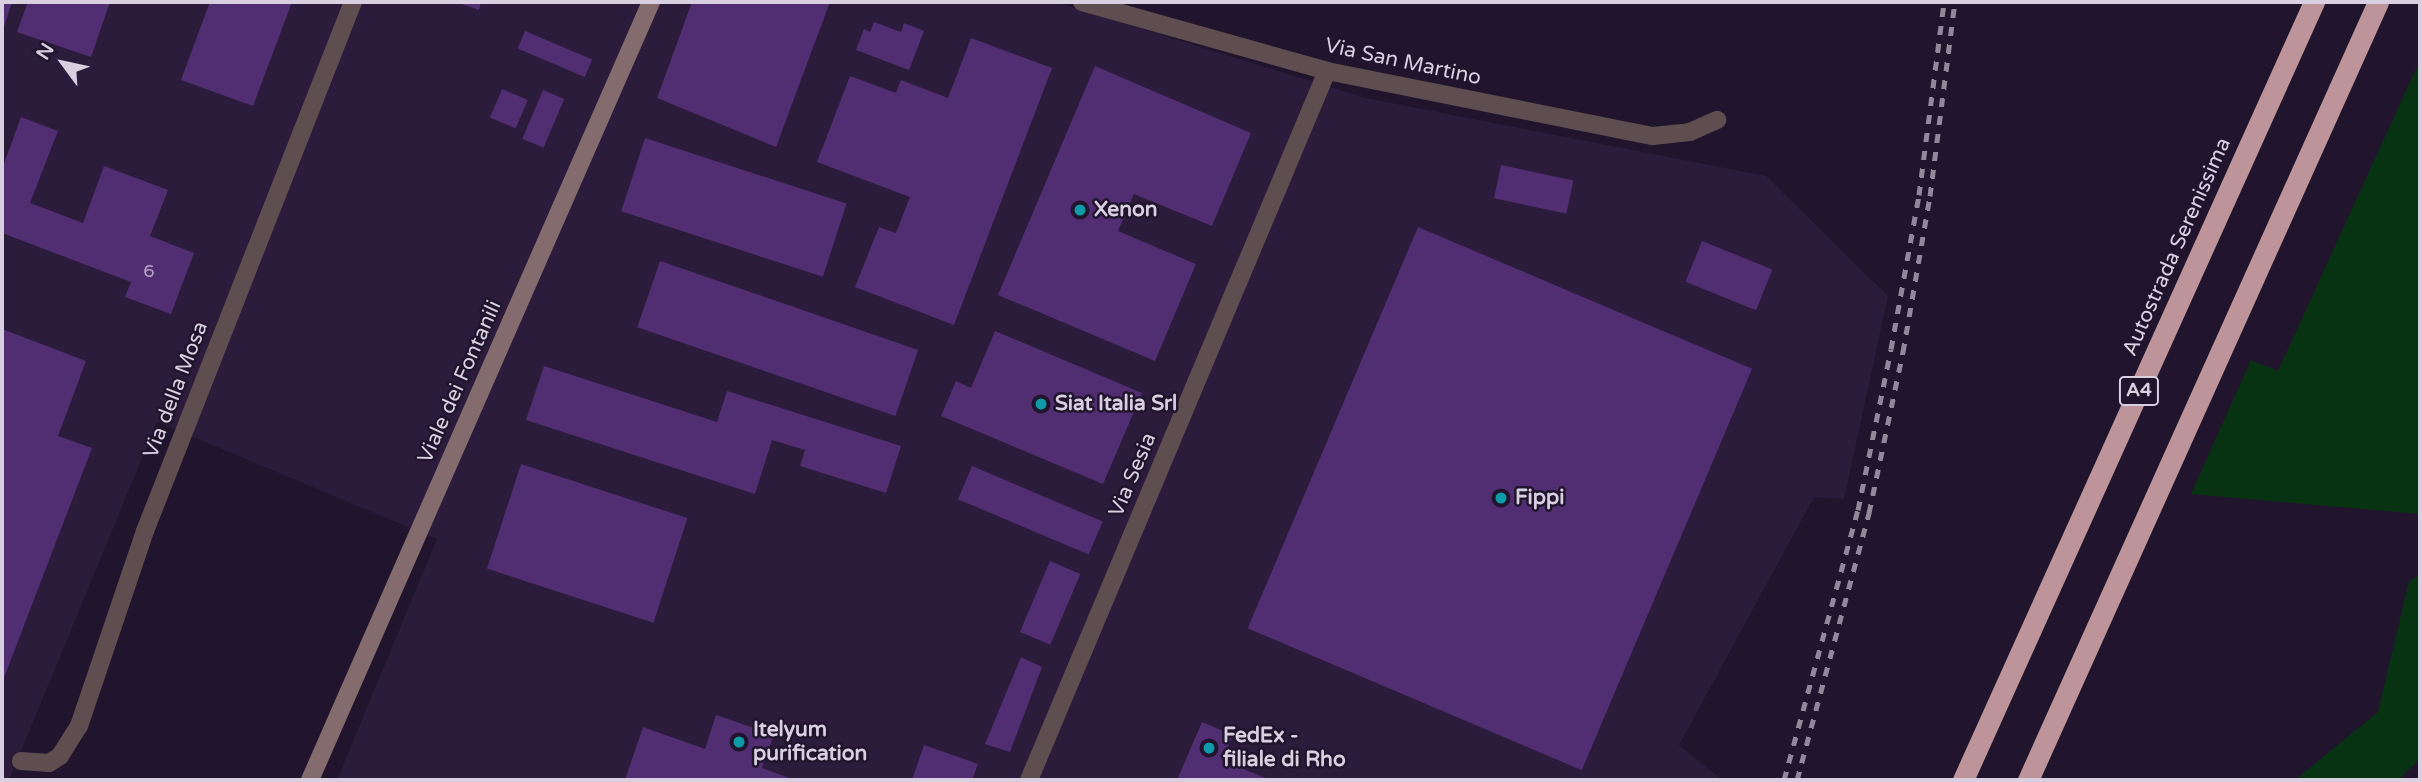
<!DOCTYPE html>
<style>
body{margin:0}
#map{position:relative;width:2422px;height:782px;overflow:hidden;background:#21152d;font-family:"Varela Round",sans-serif}
div>[style]{position:absolute}
.built>*{inset:0;background:#2c1c3b}
.green>*{inset:0;background:#073312}
.building>*{inset:0;background:#512d71;transform-origin:0 0}
.minor>*{height:18px;margin:-9px;padding:0 9px;transform-origin:9px;border-radius:9px;background:#5e4e50}
.secondary>*{height:18px;margin:-9px;padding:0 9px;transform-origin:9px;border-radius:9px;background:#846b6e}
.motorway>*{height:21px;margin:-10.5px;padding:0 10.5px;transform-origin:10.5px;border-radius:10.5px;background:#bc9499}
.rail>*{height:5px;margin-top:-2.5px;transform-origin:0;background:repeating-linear-gradient(90deg,#92889c 0 9px,transparent 0 18px)}
.dots>*{width:19px;height:19px;translate:-50% -50%;box-sizing:border-box;border:4px solid #21152d;border-radius:50%}
span{translate:-50% -50%;white-space:nowrap;text-align:center;line-height:1.15;-webkit-text-stroke:5px #21152d;paint-order:stroke}
.number-label{font-size:18px;color:#b6a7c5}
.number-label span{-webkit-text-stroke-width:0}
.shield-label span{padding:2px 5px;background:#21152d;border:2px solid;border-radius:5px;-webkit-text-stroke-width:0}
.shield-label{font-size:19px;color:#d8d0e1;font-weight:700}
.street-label{font-size:21px;color:#d8d0e1}
.poi-label{font-size:21px;color:#d8d0e1;font-weight:700}
.left{translate:0 -50%;text-align:left}
.frame{position:absolute;inset:0;border:4px solid #d8d0e1;pointer-events:none}
.north{position:absolute;left:28px;top:28px;width:70px;height:70px;-webkit-text-stroke:5px #21152d;paint-order:stroke;rotate:303deg;font-size:19px;font-weight:700;line-height:28px;text-align:center;color:#d8d0e1}
.north::after{content:'';display:block;margin:auto;width:24px;height:32px;background:#d8d0e1;clip-path:polygon(50% 0,100% 100%,50% 72%,0 100%)}
</style>
<div id="map">
<div class="built">
<div style="clip-path:polygon(2px 2px,1055px 2px,1365px 98px,1766px 176px,1888px 296px,1844px 499px,1814px 497px,1679px 745px,1722px 780px,337px 780px,437px 539px,157px 422px,9px 780px,2px 780px)"></div>
</div>
<div class="green">
<div style="clip-path:polygon(2420px 60px,2420px 514px,2191px 494px,2251px 360px,2278px 371px)"></div>
<div style="clip-path:polygon(2420px 575px,2420px 759px,2398px 780px,2295px 780px,2378px 712px,2409px 581px)"></div>
</div>
<div class="building">
<div style="clip-path:polygon(2px 2px,12px 2px,2px 33px)"></div>
<div style="clip-path:polygon(28px 2px,110px 2px,91px 57px,17px 32px)"></div>
<div style="clip-path:polygon(210px 2px,292px 2px,253px 106px,181px 80px)"></div>
<div style="clip-path:polygon(456px 2px,481px 2px,479px 10px)"></div>
<div style="clip-path:polygon(692px 2px,830px 2px,776px 147px,657px 98px)"></div>
<div style="clip-path:polygon(874px 22px,901px 32px,904px 23px,924px 31px,909px 70px,856px 50px,864px 29px,870px 32px)"></div>
<div style="left:525px;top:31px;width:73px;height:19px;rotate:23deg"></div>
<div style="clip-path:polygon(971px 38px,1052px 68px,954px 325px,855px 287px,879px 227px,896px 233px,910px 197px,817px 162px,850px 76px,896px 93px,901px 80px,948px 98px)"></div>
<div style="clip-path:polygon(1095px 66px,1251px 133px,1212px 226px,1134px 194px,1118px 231px,1196px 264px,1155px 361px,998px 295px)"></div>
<div style="left:502px;top:89px;width:28px;height:31px;rotate:23deg"></div>
<div style="left:543px;top:90px;width:23px;height:53px;rotate:23deg"></div>
<div style="clip-path:polygon(21px 117px,58px 131px,30px 203px,83px 223px,104px 166px,168px 190px,150px 236px,194px 253px,171px 314px,125px 297px,131px 282px,2px 233px,2px 169px)"></div>
<div style="left:645px;top:138px;width:212px;height:77px;rotate:18deg"></div>
<div style="left:1501px;top:165px;width:74px;height:34px;rotate:12deg"></div>
<div style="left:1418px;top:227px;width:363px;height:436px;rotate:23deg"></div>
<div style="left:1702px;top:241px;width:76px;height:44px;rotate:22deg"></div>
<div style="left:660px;top:261px;width:273px;height:70px;rotate:19deg"></div>
<div style="clip-path:polygon(2px 329px,86px 361px,58px 436px,92px 448px,2px 683px)"></div>
<div style="clip-path:polygon(995px 331px,1142px 393px,1103px 484px,941px 416px,956px 381px,971px 388px)"></div>
<div style="clip-path:polygon(544px 366px,717px 422px,727px 391px,901px 446px,886px 493px,800px 466px,805px 450px,772px 440px,755px 494px,526px 420px)"></div>
<div style="left:521px;top:464px;width:175px;height:110px;rotate:18deg"></div>
<div style="left:972px;top:466px;width:142px;height:36px;rotate:23deg"></div>
<div style="left:1050px;top:561px;width:33px;height:77px;rotate:23deg"></div>
<div style="clip-path:polygon(1021px 657px,1042px 667px,1010px 752px,985px 744px)"></div>
<div style="clip-path:polygon(716px 715px,774px 735px,762px 768px,795px 780px,625px 780px,643px 727px,705px 749px)"></div>
<div style="clip-path:polygon(1202px 722px,1233px 735px,1222px 760px,1270px 780px,1177px 780px)"></div>
<div style="clip-path:polygon(924px 745px,978px 764px,972px 780px,912px 780px)"></div>
</div>
<div class="minor">
<div style="left:1082px;top:2px;width:255px;rotate:15.7deg"></div>
<div style="left:1327px;top:71px;width:332px;rotate:11.3deg"></div>
<div style="left:1653px;top:136px;width:37px;rotate:-6deg"></div>
<div style="left:1690px;top:132px;width:30px;rotate:-24deg"></div>
<div style="left:21px;top:761px;width:28px;rotate:4deg"></div>
<div style="left:49px;top:763px;width:13px;rotate:-32deg"></div>
<div style="left:60px;top:756px;width:36px;rotate:-58deg"></div>
<div style="left:79px;top:726px;width:206px;rotate:-71.3deg"></div>
<div style="left:145px;top:531px;width:568px;rotate:-68.54deg"></div>
<div style="left:1029px;top:780px;width:769px;rotate:-67.2deg"></div>
</div>
<div class="secondary">
<div style="left:310px;top:780px;width:849px;rotate:-66.33deg"></div>
</div>
<div class="motorway">
<div style="left:1963px;top:780px;width:854px;rotate:-65.72deg"></div>
<div style="left:2028px;top:780px;width:853px;rotate:-65.78deg"></div>
</div>
<div class="rail">
<div style="left:1784px;top:780px;width:280px;rotate:-74.7deg"></div>
<div style="left:1858px;top:510px;width:164px;rotate:-78.4deg"></div>
<div style="left:1891px;top:349px;width:157px;rotate:-79.7deg"></div>
<div style="left:1919px;top:195px;width:195px;rotate:-82.6deg"></div>
<div style="left:1797px;top:780px;width:277px;rotate:-74.9deg"></div>
<div style="left:1869px;top:513px;width:165px;rotate:-78.1deg"></div>
<div style="left:1903px;top:352px;width:158px;rotate:-80.2deg"></div>
<div style="left:1930px;top:196px;width:196px;rotate:-82.7deg"></div>
</div>
<div class="dots">
<div style="left:1080px;top:210px;background:#0f9aa8"></div>
<div style="left:1041px;top:404px;background:#0f9aa8"></div>
<div style="left:1501px;top:498px;background:#0f9aa8"></div>
<div style="left:739px;top:742px;background:#0f9aa8"></div>
<div style="left:1209px;top:748px;background:#0f9aa8"></div>
</div>
<div class="number-label">
<span style="left:149px;top:271px">6</span>
</div>
<div class="shield-label">
<span style="left:2139px;top:391px">A4</span>
</div>
<div class="street-label">
<span style="left:1403px;top:62px;rotate:12deg">Via San Martino</span>
<span style="left:2177px;top:247px;rotate:-66deg">Autostrada Serenissima</span>
<span style="left:460px;top:382px;rotate:-66deg">Viale dei Fontanili</span>
<span style="left:176px;top:390px;rotate:-69deg">Via della Mosa</span>
<span style="left:1133px;top:475px;rotate:-67deg">Via Sesia</span>
</div>
<div class="poi-label">
<span class="left" style="left:1094px;top:210px">Xenon</span>
<span class="left" style="left:1055px;top:404px">Siat Italia Srl</span>
<span class="left" style="left:1515px;top:498px">Fippi</span>
<span class="left" style="left:753px;top:742px">Itelyum<br>purification</span>
<span class="left" style="left:1223px;top:748px">FedEx -<br>filiale di Rho</span>
</div>
<div class="frame"></div>
<div class="north">N</div>
</div>
